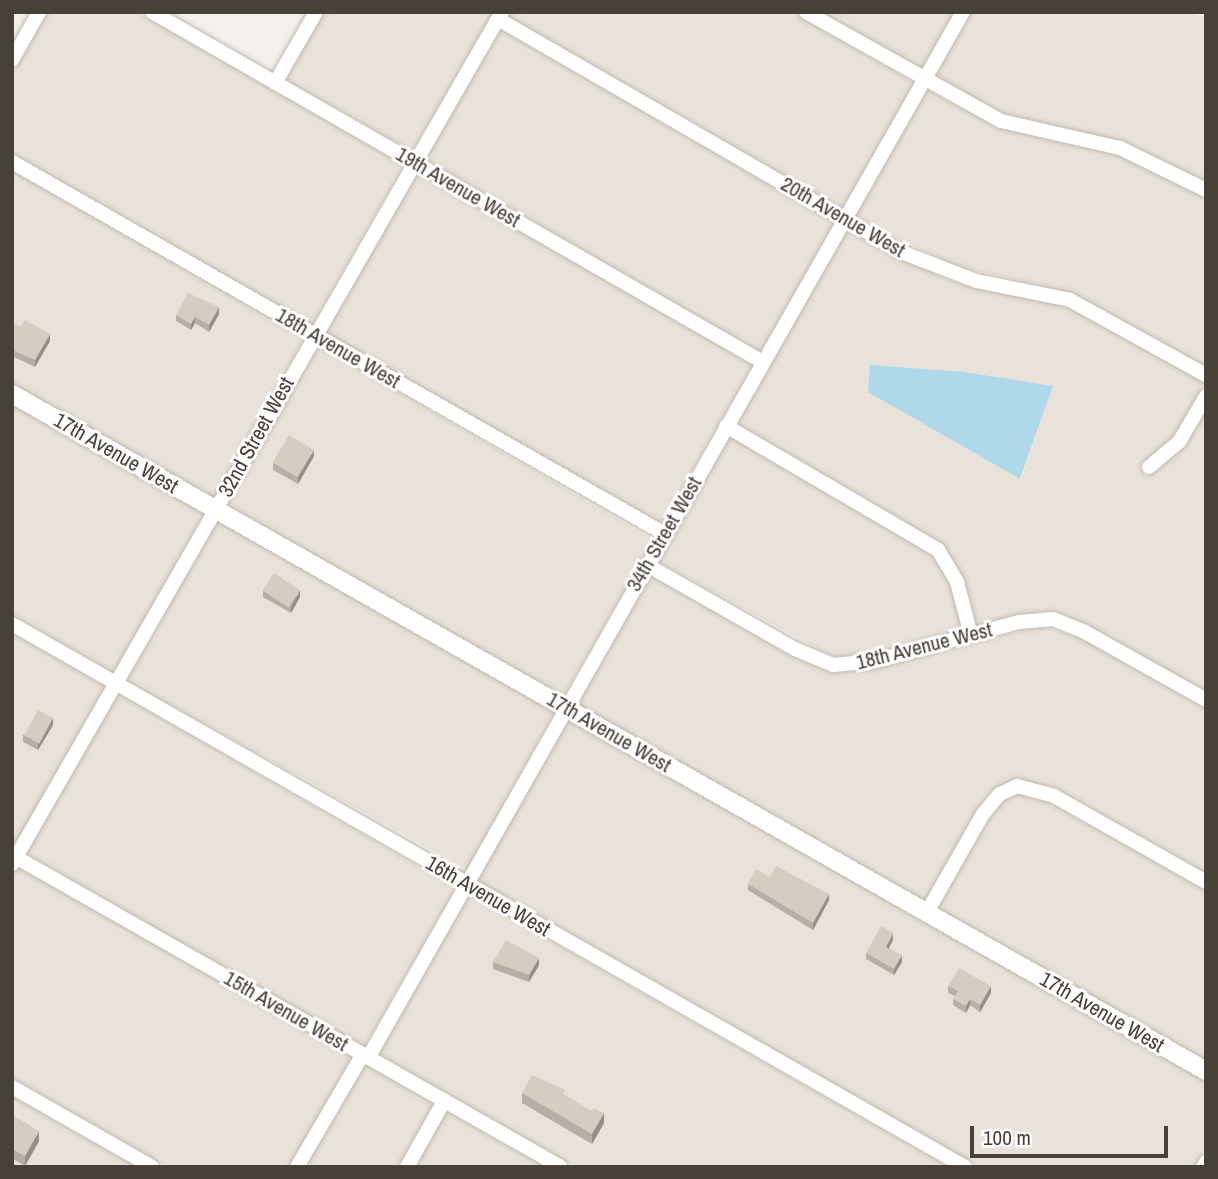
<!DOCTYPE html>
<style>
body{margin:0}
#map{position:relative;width:1218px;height:1179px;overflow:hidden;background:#f4f1ec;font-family:"Archivo Narrow",sans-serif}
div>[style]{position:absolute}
.residential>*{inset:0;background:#e8e2da;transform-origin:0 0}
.water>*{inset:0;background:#afd9ea}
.roads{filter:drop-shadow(0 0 2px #bfb8af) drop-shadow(0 0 2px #bfb8af)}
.minor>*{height:14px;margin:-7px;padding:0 7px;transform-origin:7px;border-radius:7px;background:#fff}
.tertiary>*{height:18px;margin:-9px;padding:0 9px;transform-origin:9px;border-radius:9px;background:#fff}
.wall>*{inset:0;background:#b7afa7}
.shaded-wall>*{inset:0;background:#958f88}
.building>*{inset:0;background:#d5ccc2;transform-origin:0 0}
span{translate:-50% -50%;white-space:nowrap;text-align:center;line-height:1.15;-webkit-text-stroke:6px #fff;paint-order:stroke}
.street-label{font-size:21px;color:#48413a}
.frame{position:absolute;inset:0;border:14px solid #48413a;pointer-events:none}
.scale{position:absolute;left:970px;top:1126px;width:198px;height:32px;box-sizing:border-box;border:4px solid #48413a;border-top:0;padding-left:9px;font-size:21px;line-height:24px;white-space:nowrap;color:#48413a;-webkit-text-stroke:5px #fff;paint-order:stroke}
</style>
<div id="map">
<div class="residential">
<div style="clip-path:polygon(47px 12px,136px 12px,404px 165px,312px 325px,12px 153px,12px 74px)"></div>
<div style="clip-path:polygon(324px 12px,494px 12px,412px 151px,285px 79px)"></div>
<div style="clip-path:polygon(510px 12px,791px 12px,915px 83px,843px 209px,508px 16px)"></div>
<div style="clip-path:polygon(822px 12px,956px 12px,923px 70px)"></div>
<div style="clip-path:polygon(971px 12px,1191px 12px,1206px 18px,1206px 182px,1122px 141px,1004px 114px,935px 77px)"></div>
<div style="left:500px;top:29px;width:387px;height:150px;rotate:30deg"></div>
<div style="clip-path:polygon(927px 90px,999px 128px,1117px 155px,1206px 199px,1206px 366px,1073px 293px,955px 266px,855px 216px)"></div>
<div style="clip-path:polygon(12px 171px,304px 338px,213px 499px,12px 385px)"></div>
<div style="left:416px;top:171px;width:389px;height:185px;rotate:30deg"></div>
<div style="clip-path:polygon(evenodd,847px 229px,949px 281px,1067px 307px,1205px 383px,1174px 438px,1139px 465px,1146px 477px,1173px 459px,1206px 410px,1206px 691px,1066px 615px,1040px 611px,976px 626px,964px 579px,943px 544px,736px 423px,847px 229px,871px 366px,1053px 386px,1021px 479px,868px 391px,871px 366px)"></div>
<div style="left:316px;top:345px;width:390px;height:185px;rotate:30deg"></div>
<div style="clip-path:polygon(12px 403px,205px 513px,114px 673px,12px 615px)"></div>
<div style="clip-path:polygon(728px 436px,934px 556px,950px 585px,962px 630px,874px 654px,835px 658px,657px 561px)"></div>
<div style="left:217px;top:519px;width:389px;height:185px;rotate:29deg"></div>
<div style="clip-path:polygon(649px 575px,792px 656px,832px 673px,876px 669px,1040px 626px,1082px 638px,1206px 709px,1206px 873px,1058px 789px,1018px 779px,989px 795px,925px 902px,576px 704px)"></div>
<div style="clip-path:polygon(12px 633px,106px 686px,14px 848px,12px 847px)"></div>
<div style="left:118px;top:693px;width:390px;height:185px;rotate:30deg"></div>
<div style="clip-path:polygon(568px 717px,1206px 1080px,1206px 1148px,1195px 1167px,980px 1167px,476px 880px)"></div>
<div style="clip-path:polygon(1017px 794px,1050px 803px,1206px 891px,1206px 1062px,937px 908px,989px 818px,1004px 800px)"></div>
<div style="clip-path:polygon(18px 867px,353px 1057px,289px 1167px,167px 1167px,12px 1078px,12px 878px)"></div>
<div style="clip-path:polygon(468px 894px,949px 1167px,576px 1167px,378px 1054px)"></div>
<div style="clip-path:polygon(365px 1064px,434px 1104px,399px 1167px,305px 1167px)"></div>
<div style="clip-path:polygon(12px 1096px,136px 1167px,12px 1167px)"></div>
<div style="clip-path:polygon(446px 1111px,545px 1167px,415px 1167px)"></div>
</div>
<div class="water">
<div style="clip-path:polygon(870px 365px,964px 372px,1053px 386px,1020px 479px,868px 392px)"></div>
</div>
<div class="roads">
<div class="minor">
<div style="left:152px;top:12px;width:704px;rotate:29.81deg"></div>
<div style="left:806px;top:12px;width:223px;rotate:29.2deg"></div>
<div style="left:1001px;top:121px;width:122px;rotate:12.8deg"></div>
<div style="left:1120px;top:148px;width:96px;rotate:26deg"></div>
<div style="left:498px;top:19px;width:466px;rotate:30deg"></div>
<div style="left:901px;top:252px;width:80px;rotate:21.1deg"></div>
<div style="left:976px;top:281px;width:96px;rotate:11.4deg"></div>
<div style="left:1070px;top:300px;width:155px;rotate:28.9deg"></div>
<div style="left:12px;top:60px;width:55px;rotate:-60.6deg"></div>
<div style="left:275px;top:83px;width:82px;rotate:-60deg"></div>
<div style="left:12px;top:162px;width:752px;rotate:29.67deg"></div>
<div style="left:726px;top:426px;width:246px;rotate:30.3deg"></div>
<div style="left:938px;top:550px;width:37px;rotate:59deg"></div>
<div style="left:957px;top:582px;width:55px;rotate:75.2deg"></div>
<div style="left:1149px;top:467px;width:39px;rotate:-40deg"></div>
<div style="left:1179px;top:442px;width:53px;rotate:-59.6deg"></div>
<div style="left:647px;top:565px;width:170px;rotate:29.6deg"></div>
<div style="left:795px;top:649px;width:41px;rotate:22.8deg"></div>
<div style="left:833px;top:665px;width:42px;rotate:-5.4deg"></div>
<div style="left:875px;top:661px;width:149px;rotate:-15.2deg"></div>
<div style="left:1019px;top:622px;width:34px;rotate:-5deg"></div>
<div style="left:1053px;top:619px;width:35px;rotate:22deg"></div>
<div style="left:1085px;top:632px;width:139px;rotate:29.3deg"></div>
<div style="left:12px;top:624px;width:1097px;rotate:29.67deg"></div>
<div style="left:12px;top:855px;width:631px;rotate:29.61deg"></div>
<div style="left:12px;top:864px;width:983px;rotate:-60.1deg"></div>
<div style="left:927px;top:912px;width:113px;rotate:-60.3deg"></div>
<div style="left:983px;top:814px;width:26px;rotate:-50deg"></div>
<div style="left:1000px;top:794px;width:19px;rotate:-25deg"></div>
<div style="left:1017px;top:786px;width:38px;rotate:15deg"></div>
<div style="left:1054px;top:796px;width:175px;rotate:29.5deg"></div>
<div style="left:368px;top:1058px;width:1203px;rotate:-60.37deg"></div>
<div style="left:12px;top:1087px;width:161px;rotate:29.7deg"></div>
<div style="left:297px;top:1167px;width:131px;rotate:-59.7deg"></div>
<div style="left:407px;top:1167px;width:76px;rotate:-60.7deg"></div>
<div style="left:1203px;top:1167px;width:6px;rotate:-59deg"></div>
</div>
<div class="tertiary">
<div style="left:12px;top:394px;width:1373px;rotate:29.55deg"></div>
</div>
</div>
<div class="wall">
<div style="clip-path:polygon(219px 314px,209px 332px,195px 323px,191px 330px,176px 321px,176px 315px)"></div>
<div style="clip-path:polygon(12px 323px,20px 327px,50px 341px,35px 367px,12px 356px)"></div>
<div style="clip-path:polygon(314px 456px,298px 484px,273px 470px,273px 463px)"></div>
<div style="clip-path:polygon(263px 591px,300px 597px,291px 613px,263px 597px)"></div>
<div style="clip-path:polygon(53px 725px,38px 750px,23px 742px,23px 735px)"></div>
<div style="clip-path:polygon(770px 877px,829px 900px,813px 930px,748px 890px,748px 884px)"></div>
<div style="clip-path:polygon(893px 940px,889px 948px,902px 962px,894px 975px,866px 959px,866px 953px)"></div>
<div style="clip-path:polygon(493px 962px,539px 965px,529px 982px,493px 969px)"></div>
<div style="clip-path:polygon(948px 986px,991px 993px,980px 1012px,970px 1005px,966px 1013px,953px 1005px,953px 999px,955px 996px,948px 993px)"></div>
<div style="clip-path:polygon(522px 1093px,565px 1096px,604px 1123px,592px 1144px,522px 1103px)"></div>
<div style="clip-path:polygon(12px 1115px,39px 1141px,25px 1166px,12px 1158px)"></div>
</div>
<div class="shaded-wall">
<div style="clip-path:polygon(219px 307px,219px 314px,209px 332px,209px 325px)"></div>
<div style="clip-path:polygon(195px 317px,195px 323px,191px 330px,191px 324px)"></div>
<div style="clip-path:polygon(50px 334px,50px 341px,35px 367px,35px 360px)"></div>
<div style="clip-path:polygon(314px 450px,314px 456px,298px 484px,298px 477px)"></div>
<div style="clip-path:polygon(300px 590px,300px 597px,291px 613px,291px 607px)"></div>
<div style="clip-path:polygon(53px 718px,53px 725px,38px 750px,38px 744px)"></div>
<div style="clip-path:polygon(829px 894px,829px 900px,813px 930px,813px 923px)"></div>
<div style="clip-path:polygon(893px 933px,893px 940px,886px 953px,886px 947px)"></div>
<div style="clip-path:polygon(902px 955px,902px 962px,894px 975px,894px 969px)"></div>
<div style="clip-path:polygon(539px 958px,539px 965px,529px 982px,529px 975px)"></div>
<div style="clip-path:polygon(991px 986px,991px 993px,980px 1012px,980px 1005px)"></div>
<div style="clip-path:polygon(970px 999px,970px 1005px,966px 1013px,966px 1006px)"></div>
<div style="clip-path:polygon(604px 1113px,604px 1123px,592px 1144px,592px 1134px)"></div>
<div style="clip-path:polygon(39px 1131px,39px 1141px,25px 1166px,25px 1156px)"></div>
</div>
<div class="building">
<div style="clip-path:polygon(188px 293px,219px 307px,209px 325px,195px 317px,191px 324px,176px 315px)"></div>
<div style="clip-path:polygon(25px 320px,50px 334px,35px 360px,12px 350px,12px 323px,20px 327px)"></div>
<div style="left:289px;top:435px;width:29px;height:32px;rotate:31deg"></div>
<div style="left:274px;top:573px;width:31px;height:21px;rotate:33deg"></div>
<div style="left:38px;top:710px;width:17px;height:29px;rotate:28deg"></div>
<div style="clip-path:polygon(776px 866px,829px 894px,813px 923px,748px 884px,756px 869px,770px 877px)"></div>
<div style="clip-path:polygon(881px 926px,893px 933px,886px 947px,902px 955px,894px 969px,866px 953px)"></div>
<div style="clip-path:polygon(506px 940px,539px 958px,529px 975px,493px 962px)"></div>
<div style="clip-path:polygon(959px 968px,991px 986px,980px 1005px,970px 999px,966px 1006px,953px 999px,958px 991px,948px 986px)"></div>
<div style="clip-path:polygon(532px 1075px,565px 1090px,563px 1094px,592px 1111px,594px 1108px,604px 1113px,592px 1134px,522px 1093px)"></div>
<div style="clip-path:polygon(12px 1115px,39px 1131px,25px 1156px,12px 1149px)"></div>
</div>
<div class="street-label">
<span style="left:458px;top:187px;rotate:30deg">19th Avenue West</span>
<span style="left:843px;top:217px;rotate:30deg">20th Avenue West</span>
<span style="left:338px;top:348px;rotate:30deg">18th Avenue West</span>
<span style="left:256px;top:437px;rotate:-61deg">32nd Street West</span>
<span style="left:116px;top:453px;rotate:30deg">17th Avenue West</span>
<span style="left:664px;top:534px;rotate:-60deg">34th Street West</span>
<span style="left:924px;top:646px;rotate:-14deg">18th Avenue West</span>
<span style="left:609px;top:732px;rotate:30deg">17th Avenue West</span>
<span style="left:488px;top:896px;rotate:30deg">16th Avenue West</span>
<span style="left:286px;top:1011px;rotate:30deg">15th Avenue West</span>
<span style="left:1102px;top:1012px;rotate:30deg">17th Avenue West</span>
</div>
<div class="frame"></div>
<div class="scale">100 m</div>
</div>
